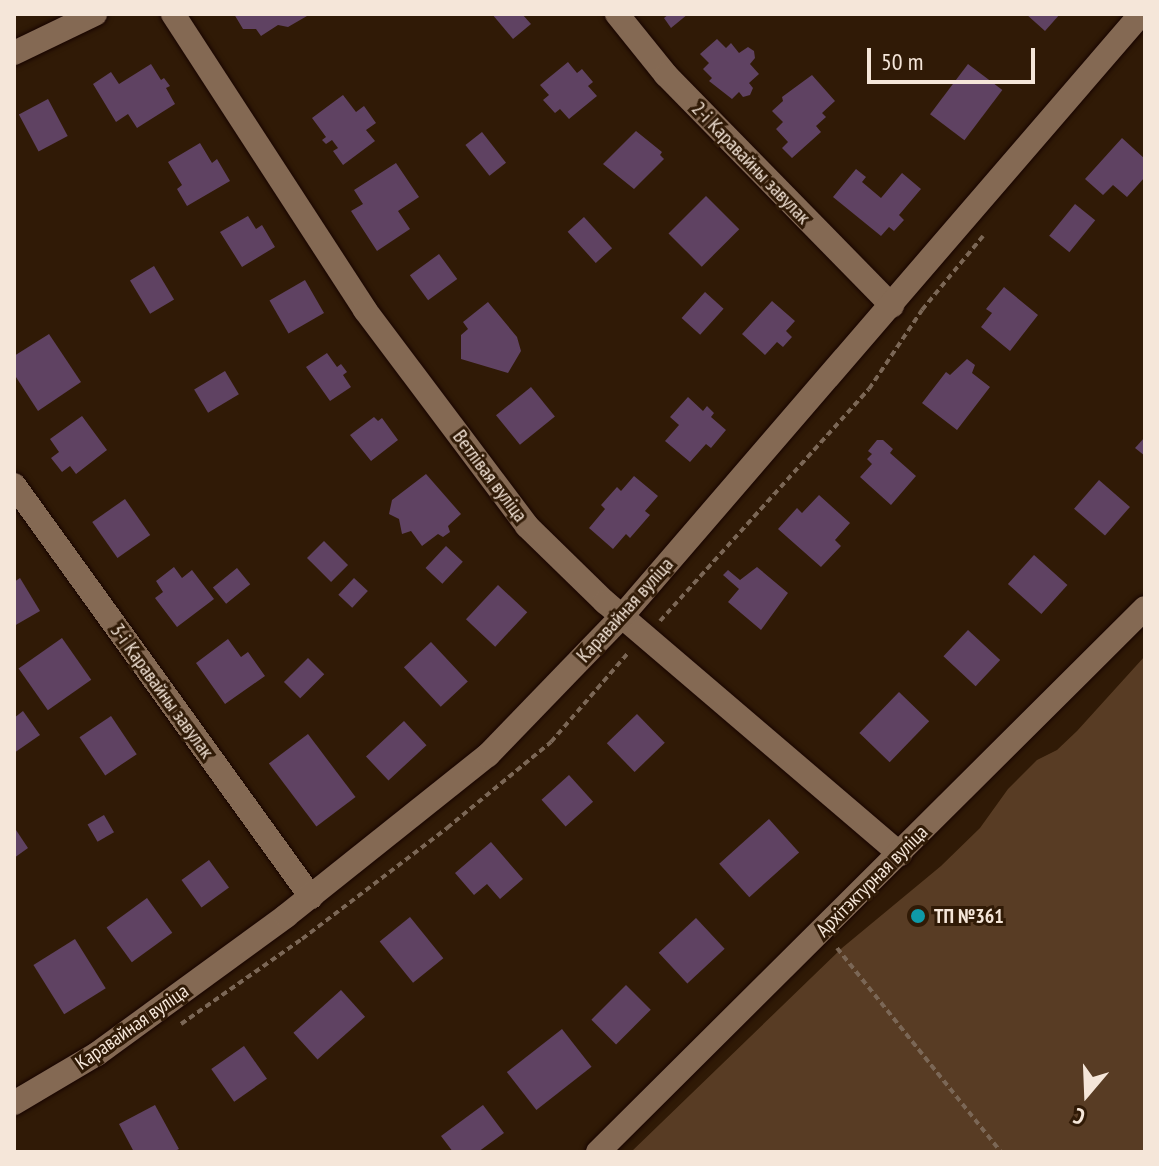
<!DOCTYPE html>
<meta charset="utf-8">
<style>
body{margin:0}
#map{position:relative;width:1159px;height:1166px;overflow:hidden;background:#301a06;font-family:"PT Sans Narrow",sans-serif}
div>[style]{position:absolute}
.green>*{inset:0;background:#583c24}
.building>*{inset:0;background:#5f4262;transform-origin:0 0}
.path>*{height:4px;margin-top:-2px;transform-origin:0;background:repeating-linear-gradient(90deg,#7b6756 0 6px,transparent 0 10px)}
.roads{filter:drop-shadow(0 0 2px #170400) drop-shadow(0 0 2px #170400)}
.minor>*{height:24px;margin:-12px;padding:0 12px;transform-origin:12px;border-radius:12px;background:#846953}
.dots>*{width:22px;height:22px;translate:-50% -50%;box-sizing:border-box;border:4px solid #301a06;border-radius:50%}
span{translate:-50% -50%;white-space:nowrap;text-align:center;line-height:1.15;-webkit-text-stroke:6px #301a06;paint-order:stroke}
.street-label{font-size:20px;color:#f5e6d9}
.poi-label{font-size:20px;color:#f5e6d9;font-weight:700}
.left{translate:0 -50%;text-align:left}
.frame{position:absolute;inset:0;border:16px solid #f5e6d9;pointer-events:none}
.north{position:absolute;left:1047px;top:1054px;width:80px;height:80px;-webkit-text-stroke:6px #301a06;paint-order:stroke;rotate:199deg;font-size:22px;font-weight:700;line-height:32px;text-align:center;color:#f5e6d9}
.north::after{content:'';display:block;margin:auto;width:28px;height:36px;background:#f5e6d9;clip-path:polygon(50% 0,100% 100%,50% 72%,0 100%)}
.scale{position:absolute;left:867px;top:48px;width:168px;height:36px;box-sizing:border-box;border:4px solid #f5e6d9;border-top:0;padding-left:10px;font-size:24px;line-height:28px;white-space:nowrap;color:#f5e6d9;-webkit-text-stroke:6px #301a06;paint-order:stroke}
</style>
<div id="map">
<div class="green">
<div style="clip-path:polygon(1145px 656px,1145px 1152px,631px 1152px,842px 948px,941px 866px,980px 828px,1008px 789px,1037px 760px,1057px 750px,1077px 731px)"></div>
</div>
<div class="building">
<div style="clip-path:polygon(234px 14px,306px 14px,307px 16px,288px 27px,278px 25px,261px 36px,256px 29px,243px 29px)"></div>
<div style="clip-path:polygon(492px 14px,522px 14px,531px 24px,513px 39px)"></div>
<div style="clip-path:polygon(669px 14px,688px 14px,671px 28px,664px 18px)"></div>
<div style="clip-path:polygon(1026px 14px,1060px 14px,1045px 31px)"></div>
<div style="clip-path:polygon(717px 39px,726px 48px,731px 43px,739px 53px,748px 47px,754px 51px,755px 58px,750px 64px,759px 74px,749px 83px,753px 88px,750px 95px,743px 97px,739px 92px,732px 99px,709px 81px,712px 78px,703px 69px,709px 63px,700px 54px)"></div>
<div style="clip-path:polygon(568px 62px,577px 73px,582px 69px,593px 82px,588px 86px,597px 96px,569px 119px,560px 109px,555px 113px,543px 100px,549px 95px,540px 85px)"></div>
<div style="clip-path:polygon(151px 64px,161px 80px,164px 78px,170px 86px,166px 88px,175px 104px,137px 128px,128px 114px,116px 122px,93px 84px,111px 72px,119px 84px)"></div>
<div style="left:968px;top:64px;width:43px;height:63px;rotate:37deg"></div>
<div style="clip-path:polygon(812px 75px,835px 101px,822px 113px,826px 117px,816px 126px,821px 132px,792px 158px,782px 148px,788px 142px,776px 129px,783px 122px,772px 111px,783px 101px,782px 97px)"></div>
<div style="clip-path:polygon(343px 95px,356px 112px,364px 106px,376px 123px,366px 130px,375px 141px,343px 165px,333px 151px,338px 148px,332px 140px,326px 144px,322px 140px,326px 137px,312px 118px)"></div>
<div style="left:48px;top:99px;width:42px;height:33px;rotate:62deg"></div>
<div style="clip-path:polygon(636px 131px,662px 152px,660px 155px,664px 159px,634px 189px,603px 164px)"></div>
<div style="left:482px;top:132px;width:39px;height:21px;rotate:52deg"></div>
<div style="clip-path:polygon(1122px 138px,1145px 159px,1145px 177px,1127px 197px,1113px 185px,1103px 195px,1085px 179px)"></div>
<div style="clip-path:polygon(200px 143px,212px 163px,217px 159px,230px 181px,187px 206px,177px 189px,182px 185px,168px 162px)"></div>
<div style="clip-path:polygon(396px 163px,419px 197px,398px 211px,410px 229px,377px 251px,351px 211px,363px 204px,354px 190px)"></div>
<div style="clip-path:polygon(856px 169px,866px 177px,862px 182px,881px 198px,902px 173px,921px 189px,899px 215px,904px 220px,894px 231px,889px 227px,881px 236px,833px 197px)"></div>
<div style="left:706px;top:196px;width:47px;height:53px;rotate:45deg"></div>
<div style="left:1075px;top:204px;width:26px;height:41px;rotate:39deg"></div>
<div style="clip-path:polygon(248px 216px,256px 229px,262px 225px,275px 247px,242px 267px,220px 232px)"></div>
<div style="left:584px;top:217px;width:42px;height:22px;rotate:48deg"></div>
<div style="left:439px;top:254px;width:31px;height:36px;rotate:54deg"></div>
<div style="left:154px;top:266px;width:39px;height:28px;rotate:59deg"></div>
<div style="left:305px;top:280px;width:38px;height:41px;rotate:60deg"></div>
<div style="clip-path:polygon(1004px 287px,1038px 315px,1010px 351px,981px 327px,992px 313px,986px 309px)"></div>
<div style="left:705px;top:292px;width:25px;height:35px;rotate:42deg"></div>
<div style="clip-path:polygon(772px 301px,795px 321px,786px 331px,792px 337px,783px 347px,777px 342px,765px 355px,742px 334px)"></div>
<div style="clip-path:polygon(488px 302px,517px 337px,521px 351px,508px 373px,461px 359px,461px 335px,468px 329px,463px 322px)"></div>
<div style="clip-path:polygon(49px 334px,81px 382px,38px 411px,14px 374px,14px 356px)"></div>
<div style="clip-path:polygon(327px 353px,337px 367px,341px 364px,347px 372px,343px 375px,351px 387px,330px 401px,306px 367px)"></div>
<div style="clip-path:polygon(967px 359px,975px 365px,972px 373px,990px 387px,957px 430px,922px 403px,946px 372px,950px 375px)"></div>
<div style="left:225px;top:371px;width:27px;height:36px;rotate:59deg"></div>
<div style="left:531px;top:387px;width:38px;height:45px;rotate:51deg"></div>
<div style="clip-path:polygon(688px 397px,703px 411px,707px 406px,714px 413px,711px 417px,726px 430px,711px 448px,706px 444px,690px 462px,665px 441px,679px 425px,670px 417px)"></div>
<div style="clip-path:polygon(82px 416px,107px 450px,76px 474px,70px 466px,62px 472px,51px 458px,59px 452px,50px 439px)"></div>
<div style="clip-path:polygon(374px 417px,378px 421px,382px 418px,398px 440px,371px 461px,350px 435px)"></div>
<div style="clip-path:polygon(1145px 437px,1145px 456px,1135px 448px)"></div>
<div style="clip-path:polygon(877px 440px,883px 440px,893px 449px,890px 453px,916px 476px,891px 505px,860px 477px,872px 464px,867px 459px,872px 454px,868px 451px)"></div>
<div style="clip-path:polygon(426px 474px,461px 514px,448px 526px,450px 532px,443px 537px,438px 534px,422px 546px,411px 531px,402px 534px,399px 519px,389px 514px,392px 500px)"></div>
<div style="clip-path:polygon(634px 476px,658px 496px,645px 511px,650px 515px,630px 538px,626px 534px,613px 549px,589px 528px,605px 509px,601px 505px,617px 487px,621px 491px)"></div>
<div style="left:1099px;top:480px;width:41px;height:38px;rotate:41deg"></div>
<div style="clip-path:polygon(819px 495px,850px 523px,835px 540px,841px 546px,821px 567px,778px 529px,797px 508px,802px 513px)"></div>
<div style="left:125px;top:499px;width:44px;height:40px;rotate:55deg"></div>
<div style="left:324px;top:541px;width:34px;height:24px;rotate:45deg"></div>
<div style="left:446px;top:546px;width:23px;height:30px;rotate:43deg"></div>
<div style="left:1034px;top:555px;width:45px;height:39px;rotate:42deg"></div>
<div style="clip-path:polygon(174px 567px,182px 578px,192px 570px,214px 599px,177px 627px,155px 598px,163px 592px,156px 581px)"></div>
<div style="clip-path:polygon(757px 567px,788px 593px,761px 630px,728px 602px,739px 589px,723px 575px,728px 570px,740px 580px)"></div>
<div style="left:237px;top:568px;width:21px;height:31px;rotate:51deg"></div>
<div style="clip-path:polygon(20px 578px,40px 611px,14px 626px,14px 582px)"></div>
<div style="left:354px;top:578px;width:19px;height:23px;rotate:43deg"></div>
<div style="left:498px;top:585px;width:40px;height:47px;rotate:43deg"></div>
<div style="left:968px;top:630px;width:44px;height:36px;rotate:43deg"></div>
<div style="left:62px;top:638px;width:51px;height:53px;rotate:55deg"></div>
<div style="clip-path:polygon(228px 639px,241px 657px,248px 652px,265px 676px,225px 704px,196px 663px)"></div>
<div style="left:431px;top:642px;width:54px;height:37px;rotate:47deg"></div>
<div style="left:308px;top:658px;width:23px;height:34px;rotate:45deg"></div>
<div style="left:899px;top:692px;width:42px;height:57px;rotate:44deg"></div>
<div style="clip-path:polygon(23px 711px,40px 735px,14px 753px,14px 718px)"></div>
<div style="left:637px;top:714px;width:40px;height:42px;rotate:46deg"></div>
<div style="left:111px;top:716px;width:46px;height:38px;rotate:56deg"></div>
<div style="left:404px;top:721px;width:33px;height:52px;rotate:47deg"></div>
<div style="left:308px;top:734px;width:79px;height:49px;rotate:53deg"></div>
<div style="left:569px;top:775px;width:36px;height:37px;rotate:48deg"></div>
<div style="left:104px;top:815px;width:20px;height:19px;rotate:60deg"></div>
<div style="left:769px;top:819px;width:45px;height:67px;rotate:48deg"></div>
<div style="clip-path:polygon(14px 827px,28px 848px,14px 858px)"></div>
<div style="clip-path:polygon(491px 842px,523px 879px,500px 899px,487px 884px,474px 895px,455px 873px)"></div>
<div style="left:209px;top:860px;width:34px;height:34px;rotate:54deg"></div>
<div style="left:147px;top:898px;width:43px;height:50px;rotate:54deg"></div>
<div style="left:912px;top:908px;width:16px;height:9px;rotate:22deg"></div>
<div style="left:410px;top:917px;width:53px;height:39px;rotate:51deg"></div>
<div style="left:696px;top:918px;width:42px;height:51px;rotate:47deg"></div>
<div style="left:75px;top:939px;width:58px;height:49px;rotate:58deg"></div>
<div style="left:626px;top:985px;width:35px;height:49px;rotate:45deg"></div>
<div style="left:341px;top:990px;width:36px;height:64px;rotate:48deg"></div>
<div style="left:562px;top:1029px;width:48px;height:70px;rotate:52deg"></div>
<div style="left:244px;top:1046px;width:40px;height:40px;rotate:55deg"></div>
<div style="clip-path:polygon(155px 1105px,179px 1149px,173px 1152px,134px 1152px,119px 1124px)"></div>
<div style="clip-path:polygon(483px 1105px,504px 1133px,478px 1152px,453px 1152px,441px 1136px)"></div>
</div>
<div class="path">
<div style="left:660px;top:621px;width:312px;rotate:-48deg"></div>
<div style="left:869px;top:389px;width:95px;rotate:-56.1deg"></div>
<div style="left:922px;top:310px;width:96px;rotate:-50.5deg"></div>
<div style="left:837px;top:948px;width:262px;rotate:51.2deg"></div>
<div style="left:181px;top:1024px;width:148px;rotate:-35.1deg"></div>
<div style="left:302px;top:939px;width:183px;rotate:-37.4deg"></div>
<div style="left:447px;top:828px;width:135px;rotate:-39.6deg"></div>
<div style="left:551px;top:742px;width:118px;rotate:-49.1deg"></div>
</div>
<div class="roads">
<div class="minor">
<div style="left:173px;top:14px;width:353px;rotate:57deg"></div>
<div style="left:365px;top:310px;width:270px;rotate:53.1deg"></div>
<div style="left:527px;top:526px;width:109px;rotate:44.3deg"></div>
<div style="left:605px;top:602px;width:388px;rotate:40.5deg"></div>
<div style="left:617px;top:14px;width:78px;rotate:51.2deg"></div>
<div style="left:666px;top:75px;width:323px;rotate:45.6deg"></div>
<div style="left:14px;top:53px;width:90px;rotate:-25.7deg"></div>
<div style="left:14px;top:485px;width:508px;rotate:54.21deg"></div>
<div style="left:14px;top:1103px;width:96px;rotate:-30.6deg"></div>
<div style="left:97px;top:1054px;width:234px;rotate:-36.1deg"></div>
<div style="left:286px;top:916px;width:258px;rotate:-38.6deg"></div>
<div style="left:488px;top:755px;width:194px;rotate:-46deg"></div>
<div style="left:623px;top:615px;width:793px;rotate:-49.24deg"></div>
<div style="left:598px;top:1152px;width:771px;rotate:-44.84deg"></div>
</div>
</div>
<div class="dots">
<div style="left:918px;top:916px;background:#0f9aa8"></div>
</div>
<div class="street-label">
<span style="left:751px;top:163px;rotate:46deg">2-і Каравайны завулак</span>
<span style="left:490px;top:476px;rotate:53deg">Ветлівая вуліца</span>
<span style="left:625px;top:610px;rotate:-48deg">Каравайная вуліца</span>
<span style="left:162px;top:691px;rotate:54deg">3-і Каравайны завулак</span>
<span style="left:872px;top:881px;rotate:-45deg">Архітэктурная вуліца</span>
<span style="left:132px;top:1027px;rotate:-35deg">Каравайная вуліца</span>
</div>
<div class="poi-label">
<span class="left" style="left:934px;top:916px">ТП №361</span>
</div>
<div class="frame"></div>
<div class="north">С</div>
<div class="scale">50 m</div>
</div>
